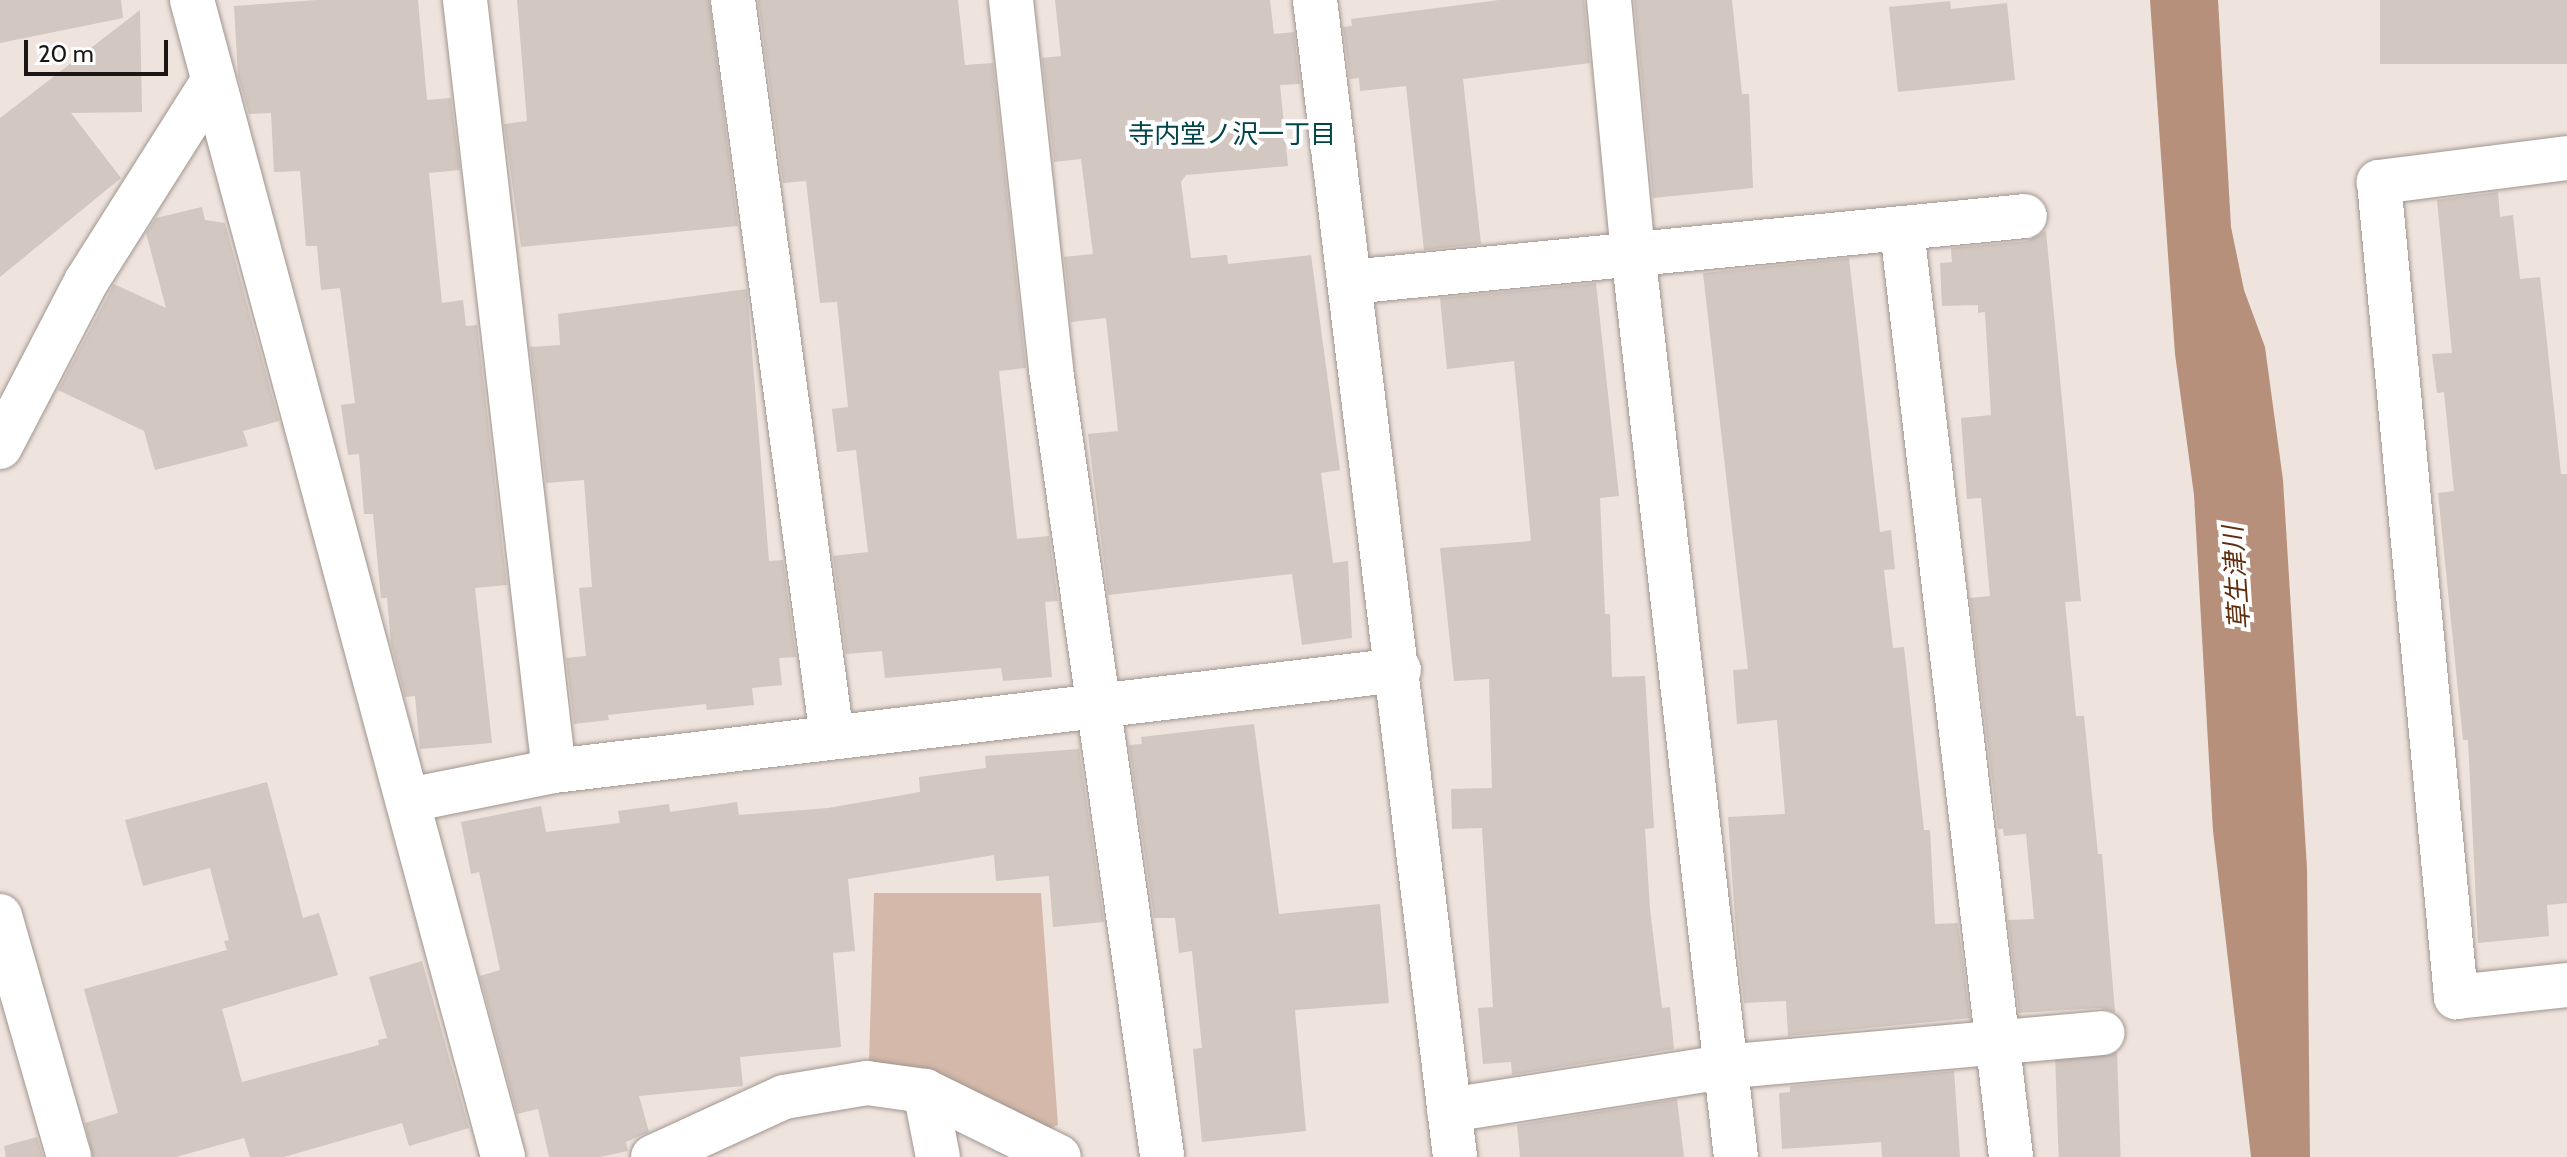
<!DOCTYPE html>
<meta charset="utf-8">
<style>
body{margin:0}
#map{position:relative;width:2567px;height:1157px;overflow:hidden;background:#eee3dd;font-family:Cabin,"Noto Sans JP",sans-serif}
div>[style]{position:absolute}
.green>*{inset:0;background:#d4b8a9}
.water>*{inset:0;background:#b7907b}
.building>*{inset:0;background:#d2c7c1;transform-origin:0 0}
.roads{filter:drop-shadow(0 0 2px #a0958f) drop-shadow(0 0 2px #a0958f)}
.minor>*{height:44px;margin:-22px;padding:0 22px;transform-origin:22px;border-radius:22px;background:#fff}
span{translate:-50% -50%;white-space:nowrap;text-align:center;line-height:1.15;-webkit-text-stroke:8px #fff;paint-order:stroke}
.neighbourhood-label{font-size:26px;color:#014549}
.water-label{font-size:26px;color:#622f0e;font-style:italic}
.scale{position:absolute;left:24px;top:40px;width:144px;height:36px;box-sizing:border-box;border:4px solid #1a1614;border-top:0;padding-left:10px;font-size:24px;line-height:28px;white-space:nowrap;color:#1a1614;-webkit-text-stroke:6px #fff;paint-order:stroke}
</style>
<div id="map">
<div class="green">
<div style="clip-path:polygon(874px 893px,1041px 893px,1058px 1125px,1041px 1133px,869px 1063px)"></div>
</div>
<div class="water">
<div style="clip-path:polygon(2150px 0,2218px 0,2231px 227px,2244px 290px,2265px 347px,2283px 480px,2307px 868px,2310px 1157px,2251px 1157px,2213px 831px,2194px 495px,2175px 354px)"></div>
</div>
<div class="building">
<div style="clip-path:polygon(0 0,121px 0,123px 18px,0 43px)"></div>
<div style="clip-path:polygon(317px 0,418px 0,427px 100px,451px 98px,460px 170px,429px 173px,442px 303px,463px 300px,466px 326px,477px 325px,507px 585px,475px 588px,492px 743px,420px 749px,415px 696px,405px 697px,391px 644px,387px 598px,381px 598px,373px 514px,364px 514px,359px 454px,348px 455px,341px 405px,355px 403px,340px 288px,321px 290px,317px 246px,306px 246px,300px 171px,274px 172px,271px 113px,249px 114px,238px 76px,234px 6px)"></div>
<div style="clip-path:polygon(517px 0,709px 0,738px 226px,521px 247px,504px 124px,527px 121px)"></div>
<div style="clip-path:polygon(758px 0,958px 0,965px 65px,993px 63px,1026px 368px,999px 371px,1017px 539px,1049px 536px,1058px 601px,1045px 602px,1052px 677px,1003px 681px,1001px 668px,885px 678px,882px 651px,846px 654px,833px 556px,868px 552px,856px 450px,837px 452px,832px 409px,848px 407px,837px 302px,820px 303px,806px 181px,783px 183px)"></div>
<div style="clip-path:polygon(1055px 0,1270px 0,1274px 34px,1294px 32px,1300px 84px,1280px 85px,1288px 166px,1186px 175px,1181px 182px,1191px 258px,1227px 255px,1228px 264px,1311px 255px,1340px 470px,1321px 473px,1333px 563px,1348px 561px,1352px 638px,1302px 645px,1292px 574px,1108px 595px,1088px 434px,1118px 431px,1106px 318px,1071px 322px,1064px 257px,1093px 254px,1081px 159px,1054px 162px,1042px 58px,1061px 56px)"></div>
<div style="clip-path:polygon(1499px 0,1584px 0,1590px 63px,1463px 79px,1481px 244px,1424px 250px,1406px 86px,1360px 91px,1359px 78px,1350px 79px,1343px 27px,1352px 26px,1351px 19px)"></div>
<div style="clip-path:polygon(1634px 0,1732px 0,1742px 94px,1749px 94px,1753px 188px,1653px 198px)"></div>
<div style="left:2380px;top:0;width:187px;height:64px"></div>
<div style="clip-path:polygon(1950px 1px,1951px 9px,2007px 3px,2015px 80px,1898px 92px,1889px 7px)"></div>
<div style="clip-path:polygon(140px 10px,142px 112px,71px 113px,121px 178px,0 277px,0 118px)"></div>
<div style="clip-path:polygon(2498px 192px,2500px 217px,2513px 215px,2520px 279px,2540px 277px,2561px 474px,2567px 474px,2567px 903px,2547px 905px,2549px 936px,2478px 943px,2468px 740px,2463px 740px,2438px 493px,2454px 491px,2444px 392px,2437px 393px,2432px 354px,2452px 353px,2437px 200px)"></div>
<div style="clip-path:polygon(202px 207px,205px 220px,225px 223px,279px 421px,243px 431px,248px 446px,155px 470px,144px 431px,58px 390px,114px 284px,166px 308px,146px 233px,156px 218px)"></div>
<div style="clip-path:polygon(2046px 231px,2081px 601px,2065px 602px,2076px 716px,2084px 716px,2098px 854px,2102px 854px,2115px 1012px,2100px 1008px,2019px 1013px,2008px 920px,2034px 919px,2026px 834px,2004px 836px,2003px 829px,1998px 829px,1970px 598px,1990px 596px,1981px 498px,1967px 499px,1961px 418px,1991px 415px,1985px 312px,1978px 313px,1978px 305px,1942px 306px,1940px 263px,1952px 262px,1951px 248px,2027px 241px)"></div>
<div style="clip-path:polygon(1849px 258px,1880px 532px,1891px 530px,1895px 569px,1884px 570px,1893px 648px,1904px 647px,1924px 830px,1930px 830px,1935px 924px,1958px 923px,1970px 1018px,1788px 1036px,1786px 1001px,1744px 1003px,1736px 932px,1728px 817px,1785px 814px,1777px 720px,1737px 724px,1733px 670px,1748px 669px,1703px 273px)"></div>
<div style="clip-path:polygon(1596px 283px,1619px 496px,1600px 498px,1605px 614px,1610px 614px,1612px 677px,1645px 676px,1654px 828px,1645px 829px,1650px 909px,1662px 1008px,1670px 1007px,1674px 1049px,1512px 1075px,1511px 1062px,1483px 1064px,1478px 1008px,1493px 1007px,1482px 828px,1452px 829px,1451px 789px,1492px 788px,1489px 679px,1454px 681px,1440px 548px,1531px 541px,1514px 361px,1447px 369px,1440px 298px)"></div>
<div style="clip-path:polygon(747px 289px,769px 561px,783px 560px,796px 657px,779px 658px,782px 685px,752px 688px,754px 705px,707px 710px,706px 704px,608px 715px,609px 720px,574px 724px,566px 658px,586px 656px,579px 588px,592px 587px,584px 480px,546px 483px,530px 347px,560px 345px,558px 314px)"></div>
<div style="clip-path:polygon(1254px 724px,1279px 914px,1380px 904px,1389px 1003px,1295px 1010px,1306px 1131px,1202px 1142px,1193px 1049px,1202px 1048px,1192px 951px,1179px 953px,1175px 918px,1154px 918px,1129px 745px,1142px 744px,1141px 737px)"></div>
<div style="clip-path:polygon(1079px 749px,1104px 922px,1053px 927px,1049px 876px,996px 881px,994px 855px,848px 879px,855px 951px,833px 953px,841px 1047px,740px 1057px,743px 1086px,639px 1096px,649px 1132px,626px 1142px,628px 1151px,600px 1157px,549px 1157px,538px 1109px,517px 1114px,480px 976px,500px 970px,479px 872px,471px 874px,461px 822px,541px 806px,546px 832px,620px 823px,618px 811px,669px 804px,670px 812px,737px 802px,739px 815px,828px 808px,920px 792px,919px 777px,986px 768px,985px 756px)"></div>
<div style="clip-path:polygon(267px 782px,303px 918px,319px 913px,338px 975px,222px 1009px,242px 1082px,379px 1045px,378px 1040px,387px 1038px,369px 977px,422px 961px,469px 1128px,409px 1146px,402px 1123px,284px 1157px,250px 1157px,244px 1138px,176px 1157px,93px 1157px,85px 1123px,118px 1113px,84px 989px,227px 950px,224px 941px,229px 940px,210px 868px,143px 886px,125px 820px)"></div>
<div style="left:2117px;top:1052px;width:105px;height:62px;rotate:88deg"></div>
<div style="clip-path:polygon(1954px 1071px,1960px 1157px,1882px 1157px,1881px 1142px,1782px 1149px,1779px 1093px,1790px 1092px,1790px 1086px)"></div>
<div style="clip-path:polygon(1677px 1099px,1684px 1157px,1520px 1157px,1517px 1125px)"></div>
<div style="clip-path:polygon(37px 1137px,43px 1157px,6px 1157px,4px 1146px)"></div>
</div>
<div class="roads">
<div class="minor">
<div style="left:192px;top:0;width:1198px;rotate:74.95deg"></div>
<div style="left:465px;top:0;width:776px;rotate:83.42deg"></div>
<div style="left:733px;top:0;width:744px;rotate:82.35deg"></div>
<div style="left:1011px;top:0;width:372px;rotate:83.8deg"></div>
<div style="left:1051px;top:370px;width:793px;rotate:81.95deg"></div>
<div style="left:1315px;top:0;width:1165px;rotate:83.1deg"></div>
<div style="left:1609px;top:0;width:253px;rotate:84.6deg"></div>
<div style="left:1633px;top:252px;width:911px;rotate:83.51deg"></div>
<div style="left:2567px;top:158px;width:190px;rotate:172.7deg"></div>
<div style="left:2379px;top:182px;width:819px;rotate:84.6deg"></div>
<div style="left:2456px;top:997px;width:112px;rotate:-6.2deg"></div>
<div style="left:1902px;top:230px;width:933px;rotate:83.29deg"></div>
<div style="left:1350px;top:282px;width:678px;rotate:-5.58deg"></div>
<div style="left:0;top:447px;width:186px;rotate:-62.5deg"></div>
<div style="left:86px;top:282px;width:238px;rotate:-57.7deg"></div>
<div style="left:409px;top:800px;width:148px;rotate:-11.3deg"></div>
<div style="left:554px;top:771px;width:851px;rotate:-6.82deg"></div>
<div style="left:0;top:916px;width:251px;rotate:74deg"></div>
<div style="left:925px;top:1091px;width:67px;rotate:78.9deg"></div>
<div style="left:1449px;top:1110px;width:277px;rotate:-8.9deg"></div>
<div style="left:1723px;top:1067px;width:381px;rotate:-5.1deg"></div>
<div style="left:653px;top:1157px;width:144px;rotate:-24.6deg"></div>
<div style="left:784px;top:1097px;width:84px;rotate:-9.6deg"></div>
<div style="left:867px;top:1083px;width:59px;rotate:7.9deg"></div>
<div style="left:925px;top:1091px;width:149px;rotate:26.2deg"></div>
</div>
</div>
<div class="neighbourhood-label">
<span style="left:1232px;top:135px">寺内堂ノ沢一丁目</span>
</div>
<div class="water-label">
<span style="left:2237px;top:578px;rotate:-94deg">草生津川</span>
</div>
<div class="scale">20 m</div>
</div>
